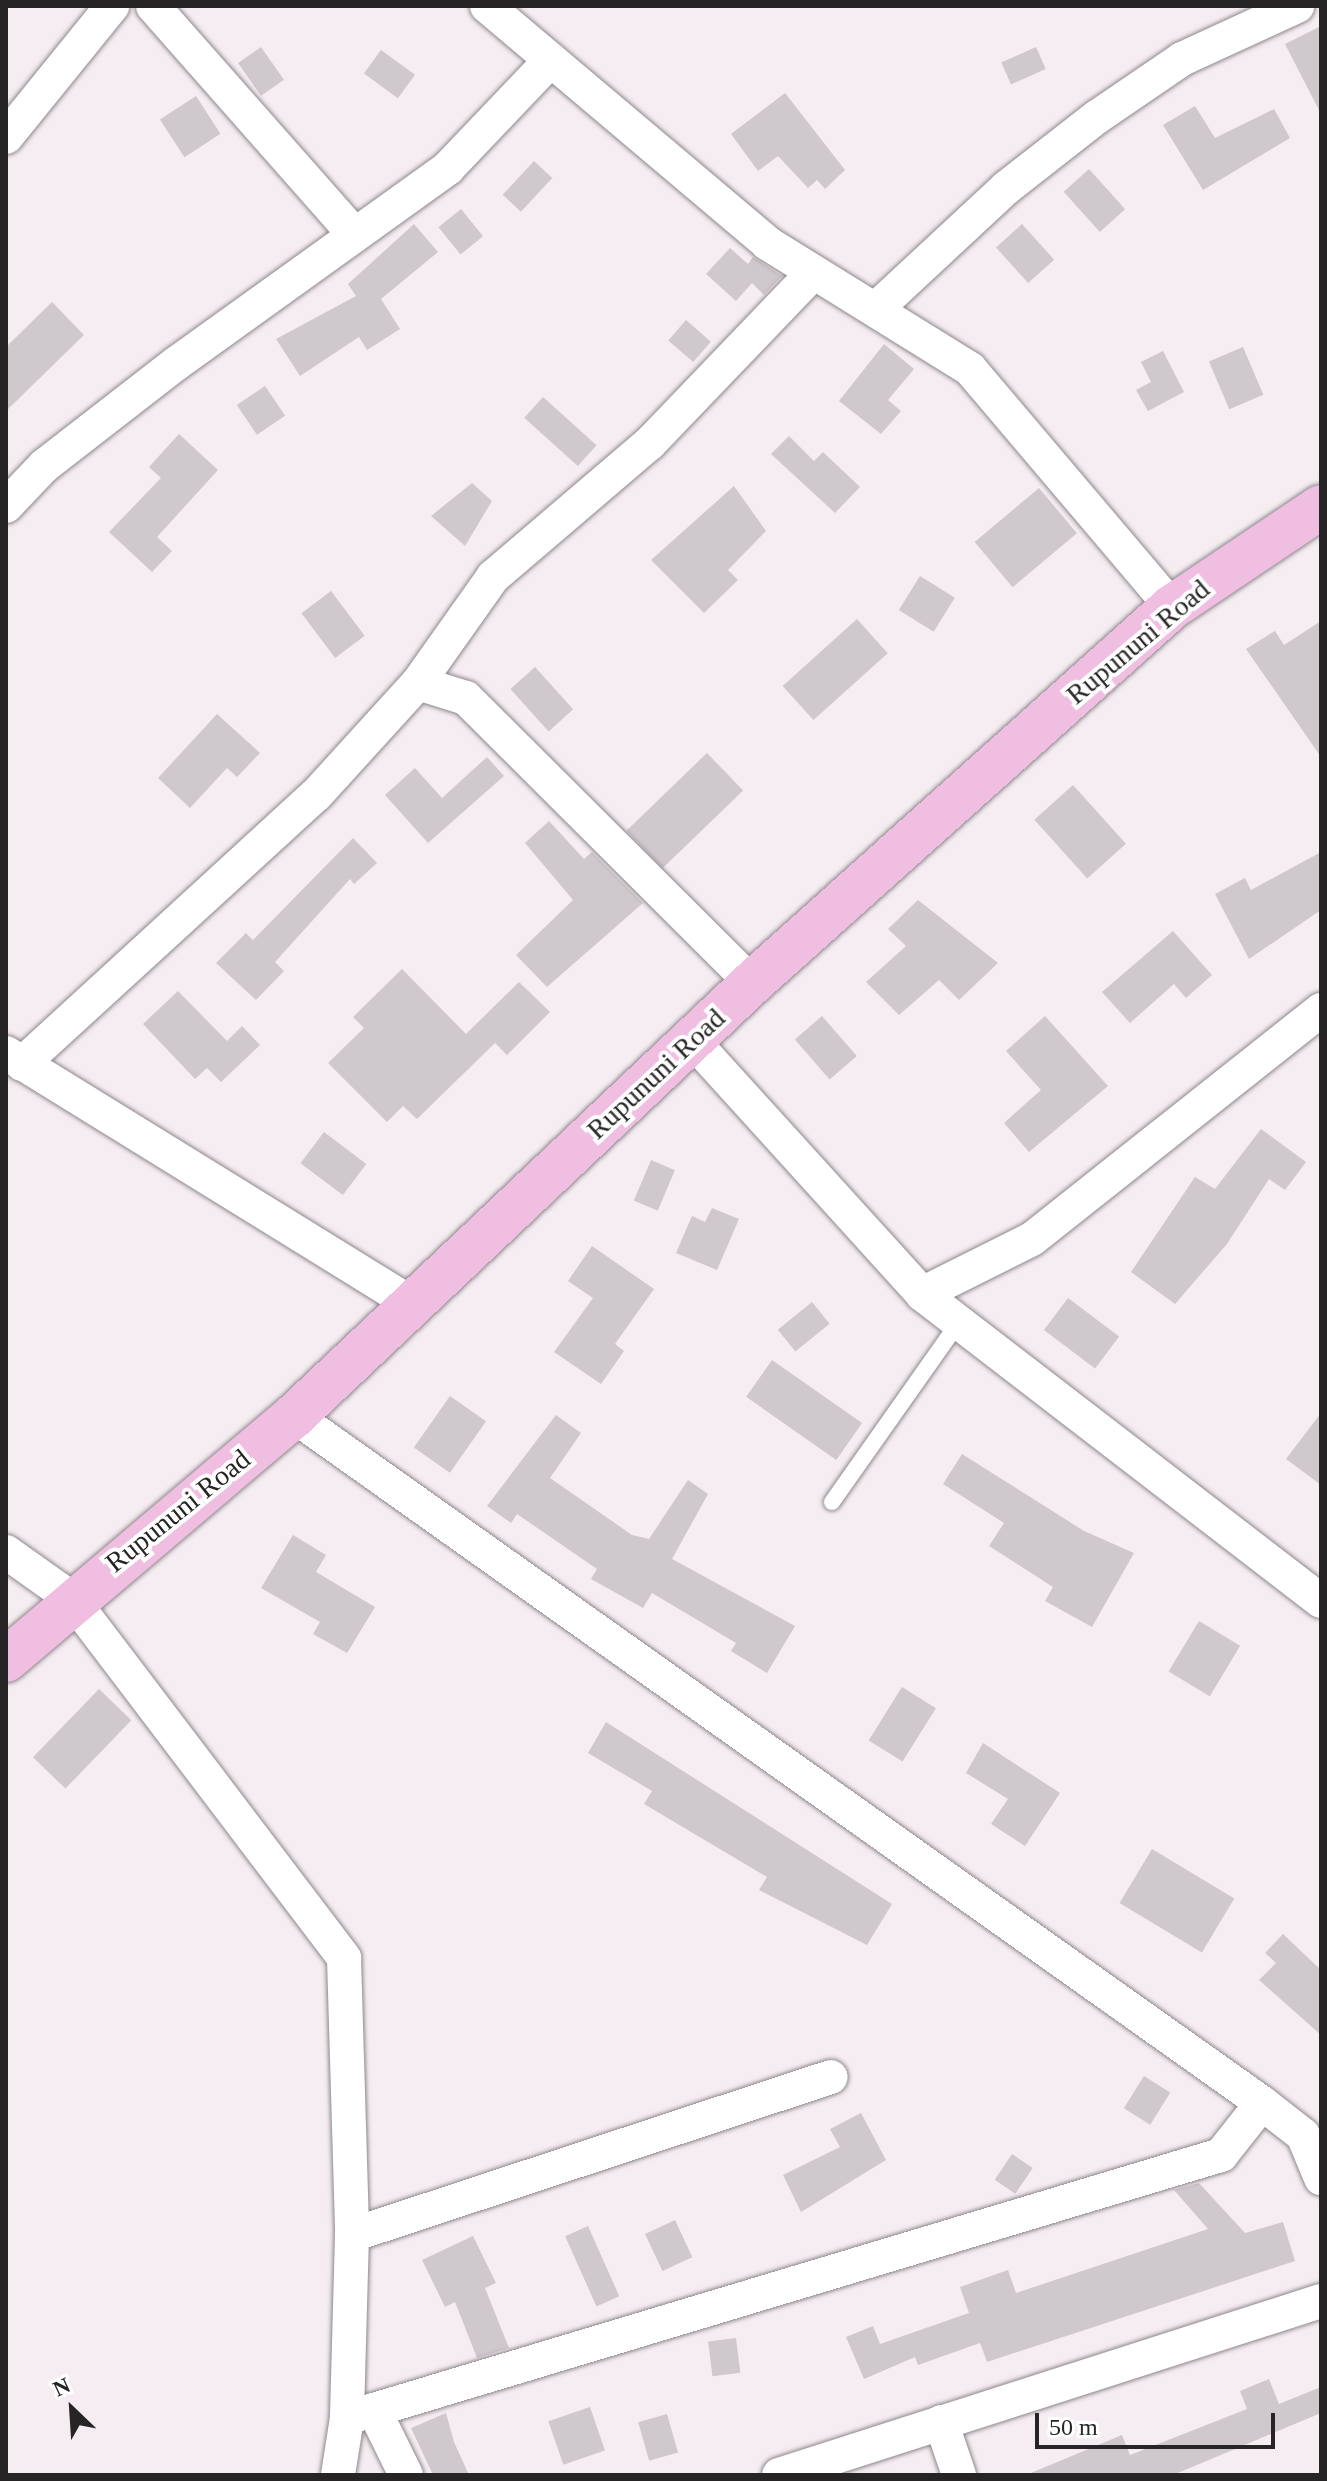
<!DOCTYPE html>
<style>
body{margin:0}
#map{position:relative;width:1327px;height:2481px;overflow:hidden;background:#f5edf2;font-family:"Times New Roman",serif}
div>[style]{position:absolute}
.building>*{inset:0;background:#cfc8cc;transform-origin:0 0}
.roads{filter:drop-shadow(0 0 2px #8e878b) drop-shadow(0 0 2px #8e878b)}
.service>*{height:16px;margin:-8px;padding:0 8px;transform-origin:8px;border-radius:8px;background:#fff}
.minor>*{height:34px;margin:-17px;padding:0 17px;transform-origin:17px;border-radius:17px;background:#fff}
.primary>*{height:44px;margin:-22px;padding:0 22px;transform-origin:22px;border-radius:22px;background:#efbee0}
span{translate:-50% -50%;white-space:nowrap;text-align:center;line-height:1.15;-webkit-text-stroke:8px #fff;paint-order:stroke}
.street-label{font-size:28px;color:#262425}
.frame{position:absolute;inset:0;border:8px solid #262425;pointer-events:none}
.north{position:absolute;left:32px;top:2369px;width:80px;height:80px;-webkit-text-stroke:6px #fff;paint-order:stroke;rotate:335deg;font-size:22px;font-weight:700;line-height:32px;text-align:center;color:#262425}
.north::after{content:'';display:block;margin:auto;width:28px;height:36px;background:#262425;clip-path:polygon(50% 0,100% 100%,50% 72%,0 100%)}
.scale{position:absolute;left:1035px;top:2413px;width:240px;height:36px;box-sizing:border-box;border:4px solid #262425;border-top:0;padding-left:10px;font-size:24px;line-height:28px;white-space:nowrap;color:#262425;-webkit-text-stroke:6px #fff;paint-order:stroke}
</style>
<div id="map">
<div class="building">
<div style="clip-path:polygon(1321px 26px,1321px 114px,1285px 44px)"></div>
<div style="left:261px;top:47px;width:40px;height:28px;rotate:55deg"></div>
<div style="left:1036px;top:47px;width:24px;height:38px;rotate:66deg"></div>
<div style="left:381px;top:50px;width:42px;height:29px;rotate:36deg"></div>
<div style="clip-path:polygon(785px 93px,845px 170px,825px 189px,817px 180px,808px 188px,778px 156px,758px 171px,731px 134px)"></div>
<div style="left:196px;top:96px;width:45px;height:43px;rotate:57deg"></div>
<div style="clip-path:polygon(1195px 106px,1215px 138px,1274px 109px,1290px 138px,1203px 190px,1163px 125px)"></div>
<div style="left:534px;top:161px;width:25px;height:46px;rotate:43deg"></div>
<div style="left:1089px;top:169px;width:54px;height:34px;rotate:48deg"></div>
<div style="left:461px;top:209px;width:35px;height:29px;rotate:51deg"></div>
<div style="clip-path:polygon(414px 224px,438px 252px,381px 299px,400px 329px,367px 350px,359px 337px,300px 376px,276px 339px,356px 296px,348px 284px)"></div>
<div style="left:1022px;top:224px;width:48px;height:35px;rotate:48deg"></div>
<div style="clip-path:polygon(730px 248px,748px 264px,753px 257px,782px 276px,764px 295px,752px 283px,736px 301px,706px 274px)"></div>
<div style="clip-path:polygon(52px 302px,84px 335px,6px 411px,6px 347px)"></div>
<div style="left:686px;top:320px;width:33px;height:27px;rotate:41deg"></div>
<div style="clip-path:polygon(884px 344px,914px 369px,888px 400px,901px 411px,881px 434px,839px 401px)"></div>
<div style="left:1243px;top:347px;width:52px;height:37px;rotate:67deg"></div>
<div style="clip-path:polygon(1163px 351px,1184px 392px,1148px 411px,1136px 390px,1151px 382px,1141px 362px)"></div>
<div style="left:265px;top:386px;width:36px;height:34px;rotate:56deg"></div>
<div style="left:543px;top:397px;width:72px;height:28px;rotate:42deg"></div>
<div style="clip-path:polygon(179px 434px,218px 470px,157px 537px,172px 551px,152px 572px,109px 532px,161px 478px,149px 467px)"></div>
<div style="clip-path:polygon(789px 436px,814px 461px,823px 452px,860px 487px,835px 513px,771px 454px)"></div>
<div style="clip-path:polygon(472px 483px,492px 501px,465px 546px,431px 516px)"></div>
<div style="clip-path:polygon(734px 486px,766px 531px,728px 570px,738px 580px,704px 613px,651px 560px)"></div>
<div style="left:1039px;top:488px;width:59px;height:84px;rotate:50deg"></div>
<div style="left:920px;top:576px;width:41px;height:40px;rotate:32deg"></div>
<div style="left:331px;top:591px;width:56px;height:37px;rotate:53deg"></div>
<div style="left:857px;top:619px;width:46px;height:100px;rotate:48deg"></div>
<div style="clip-path:polygon(1321px 621px,1321px 757px,1246px 649px,1275px 631px,1284px 645px)"></div>
<div style="left:535px;top:667px;width:57px;height:33px;rotate:48deg"></div>
<div style="clip-path:polygon(217px 714px,260px 753px,237px 777px,227px 768px,190px 808px,158px 778px)"></div>
<div style="left:707px;top:753px;width:52px;height:112px;rotate:46deg"></div>
<div style="clip-path:polygon(487px 757px,504px 776px,428px 843px,385px 795px,415px 768px,442px 798px)"></div>
<div style="left:1073px;top:785px;width:79px;height:52px;rotate:48deg"></div>
<div style="clip-path:polygon(549px 821px,584px 859px,592px 852px,643px 903px,547px 987px,516px 955px,573px 900px,525px 843px)"></div>
<div style="clip-path:polygon(353px 838px,377px 863px,354px 884px,350px 879px,275px 962px,284px 971px,256px 1000px,216px 963px,246px 933px,253px 940px)"></div>
<div style="clip-path:polygon(1321px 852px,1321px 910px,1249px 959px,1215px 894px,1245px 878px,1251px 890px)"></div>
<div style="clip-path:polygon(918px 900px,998px 963px,959px 1000px,939px 980px,899px 1015px,866px 982px,906px 946px,888px 929px)"></div>
<div style="clip-path:polygon(1173px 931px,1212px 975px,1186px 998px,1174px 984px,1130px 1023px,1102px 992px)"></div>
<div style="clip-path:polygon(402px 969px,466px 1034px,519px 982px,550px 1012px,507px 1055px,495px 1043px,417px 1119px,403px 1106px,387px 1122px,328px 1063px,364px 1028px,353px 1017px)"></div>
<div style="clip-path:polygon(178px 991px,227px 1041px,242px 1026px,260px 1045px,221px 1082px,207px 1068px,195px 1079px,143px 1024px)"></div>
<div style="left:822px;top:1016px;width:53px;height:36px;rotate:49deg"></div>
<div style="clip-path:polygon(1045px 1016px,1108px 1086px,1029px 1152px,1004px 1123px,1041px 1090px,1006px 1051px)"></div>
<div style="clip-path:polygon(1261px 1129px,1306px 1162px,1285px 1190px,1269px 1179px,1227px 1244px,1175px 1304px,1131px 1272px,1195px 1177px,1215px 1189px)"></div>
<div style="left:324px;top:1132px;width:53px;height:39px;rotate:37deg"></div>
<div style="left:651px;top:1160px;width:26px;height:44px;rotate:23deg"></div>
<div style="clip-path:polygon(712px 1208px,739px 1219px,717px 1270px,676px 1253px,692px 1216px,705px 1222px)"></div>
<div style="clip-path:polygon(592px 1246px,654px 1289px,615px 1344px,624px 1351px,601px 1384px,554px 1352px,593px 1298px,568px 1281px)"></div>
<div style="left:1068px;top:1298px;width:64px;height:40px;rotate:37deg"></div>
<div style="left:812px;top:1302px;width:28px;height:44px;rotate:51deg"></div>
<div style="left:772px;top:1360px;width:110px;height:45px;rotate:35deg"></div>
<div style="left:450px;top:1396px;width:44px;height:63px;rotate:35deg"></div>
<div style="clip-path:polygon(1321px 1413px,1321px 1485px,1286px 1459px)"></div>
<div style="clip-path:polygon(556px 1415px,581px 1433px,550px 1478px,632px 1535px,649px 1539px,688px 1480px,708px 1494px,672px 1559px,795px 1626px,767px 1673px,731px 1651px,736px 1643px,652px 1593px,643px 1608px,591px 1579px,597px 1569px,517px 1514px,511px 1523px,487px 1506px)"></div>
<div style="clip-path:polygon(962px 1454px,1084px 1531px,1134px 1553px,1092px 1627px,1045px 1601px,1053px 1587px,989px 1546px,1004px 1523px,943px 1484px)"></div>
<div style="clip-path:polygon(293px 1535px,326px 1555px,316px 1572px,375px 1607px,347px 1653px,313px 1634px,320px 1622px,261px 1588px)"></div>
<div style="left:1199px;top:1621px;width:48px;height:59px;rotate:31deg"></div>
<div style="left:902px;top:1687px;width:40px;height:63px;rotate:32deg"></div>
<div style="left:99px;top:1689px;width:45px;height:95px;rotate:44deg"></div>
<div style="clip-path:polygon(606px 1722px,892px 1904px,867px 1945px,759px 1890px,767px 1877px,644px 1804px,652px 1791px,588px 1753px)"></div>
<div style="clip-path:polygon(983px 1743px,1060px 1793px,1025px 1846px,991px 1824px,1008px 1799px,966px 1773px)"></div>
<div style="left:1152px;top:1849px;width:96px;height:63px;rotate:31deg"></div>
<div style="clip-path:polygon(1283px 1934px,1321px 1970px,1321px 2035px,1259px 1980px,1276px 1963px,1265px 1953px)"></div>
<div style="left:1144px;top:2076px;width:31px;height:38px;rotate:32deg"></div>
<div style="clip-path:polygon(861px 2113px,886px 2160px,801px 2212px,783px 2175px,840px 2147px,830px 2129px)"></div>
<div style="left:1012px;top:2154px;width:25px;height:31px;rotate:34deg"></div>
<div style="clip-path:polygon(1199px 2183px,1245px 2233px,1283px 2222px,1295px 2261px,987px 2362px,980px 2343px,918px 2365px,915px 2357px,864px 2379px,846px 2337px,873px 2326px,880px 2344px,969px 2313px,960px 2287px,1008px 2270px,1016px 2293px,1208px 2229px,1174px 2190px)"></div>
<div style="left:675px;top:2220px;width:41px;height:33px;rotate:65deg"></div>
<div style="left:588px;top:2226px;width:77px;height:25px;rotate:66deg"></div>
<div style="clip-path:polygon(473px 2236px,496px 2283px,485px 2288px,509px 2348px,477px 2358px,455px 2302px,445px 2307px,422px 2260px)"></div>
<div style="left:736px;top:2338px;width:35px;height:28px;rotate:83deg"></div>
<div style="clip-path:polygon(1269px 2379px,1279px 2404px,1321px 2387px,1321px 2413px,1173px 2475px,1026px 2475px,1122px 2435px,1130px 2455px,1247px 2409px,1240px 2391px)"></div>
<div style="left:590px;top:2407px;width:46px;height:44px;rotate:71deg"></div>
<div style="clip-path:polygon(446px 2413px,454px 2442px,469px 2475px,433px 2475px,411px 2428px)"></div>
<div style="left:667px;top:2414px;width:40px;height:30px;rotate:74deg"></div>
</div>
<div class="roads">
<div class="service">
<div style="left:832px;top:1502px;width:220px;rotate:-54.8deg"></div>
</div>
<div class="minor">
<div style="left:153px;top:6px;width:304px;rotate:48.6deg"></div>
<div style="left:487px;top:6px;width:367px;rotate:40.2deg"></div>
<div style="left:767px;top:243px;width:239px;rotate:31.8deg"></div>
<div style="left:970px;top:369px;width:312px;rotate:49.7deg"></div>
<div style="left:6px;top:137px;width:169px;rotate:-51deg"></div>
<div style="left:878px;top:307px;width:175px;rotate:-42.9deg"></div>
<div style="left:1006px;top:188px;width:115px;rotate:-38deg"></div>
<div style="left:1097px;top:117px;width:103px;rotate:-34.3deg"></div>
<div style="left:1182px;top:59px;width:127px;rotate:-24.7deg"></div>
<div style="left:6px;top:506px;width:55px;rotate:-46.5deg"></div>
<div style="left:44px;top:466px;width:168px;rotate:-37.8deg"></div>
<div style="left:177px;top:363px;width:334px;rotate:-35.7deg"></div>
<div style="left:448px;top:168px;width:149px;rotate:-46.4deg"></div>
<div style="left:418px;top:683px;width:130px;rotate:-54.7deg"></div>
<div style="left:493px;top:577px;width:206px;rotate:-40.5deg"></div>
<div style="left:650px;top:443px;width:234px;rotate:-46.2deg"></div>
<div style="left:692px;top:1040px;width:343px;rotate:47.8deg"></div>
<div style="left:922px;top:1294px;width:503px;rotate:37.58deg"></div>
<div style="left:6px;top:1053px;width:478px;rotate:31.7deg"></div>
<div style="left:22px;top:1064px;width:398px;rotate:-42.5deg"></div>
<div style="left:316px;top:795px;width:151px;rotate:-47.7deg"></div>
<div style="left:418px;top:683px;width:50px;rotate:17.4deg"></div>
<div style="left:466px;top:698px;width:404px;rotate:44.9deg"></div>
<div style="left:922px;top:1294px;width:123px;rotate:-26.6deg"></div>
<div style="left:1032px;top:1239px;width:369px;rotate:-38.4deg"></div>
<div style="left:294px;top:1416px;width:1187px;rotate:35.36deg"></div>
<div style="left:1262px;top:2103px;width:52px;rotate:38deg"></div>
<div style="left:1303px;top:2135px;width:47px;rotate:67.3deg"></div>
<div style="left:6px;top:1552px;width:80px;rotate:35.3deg"></div>
<div style="left:71px;top:1598px;width:452px;rotate:52.8deg"></div>
<div style="left:344px;top:1958px;width:277px;rotate:88.3deg"></div>
<div style="left:352px;top:2235px;width:183px;rotate:91.6deg"></div>
<div style="left:347px;top:2418px;width:58px;rotate:99deg"></div>
<div style="left:352px;top:2235px;width:504px;rotate:-18.26deg"></div>
<div style="left:374px;top:2410px;width:72px;rotate:63.8deg"></div>
<div style="left:347px;top:2418px;width:913px;rotate:-16.75deg"></div>
<div style="left:1221px;top:2155px;width:66px;rotate:-51.7deg"></div>
<div style="left:941px;top:2422px;width:56px;rotate:71.2deg"></div>
<div style="left:779px;top:2475px;width:569px;rotate:-17.8deg"></div>
</div>
<div class="primary">
<div style="left:6px;top:1660px;width:377px;rotate:-40.3deg"></div>
<div style="left:294px;top:1416px;width:630px;rotate:-43.39deg"></div>
<div style="left:752px;top:983px;width:564px;rotate:-41.84deg"></div>
<div style="left:1172px;top:607px;width:179px;rotate:-33.9deg"></div>
</div>
</div>
<div class="street-label">
<span style="left:1138px;top:642px;rotate:-40deg">Rupununi Road</span>
<span style="left:656px;top:1074px;rotate:-43deg">Rupununi Road</span>
<span style="left:178px;top:1511px;rotate:-39deg">Rupununi Road</span>
</div>
<div class="frame"></div>
<div class="north">N</div>
<div class="scale">50 m</div>
</div>
